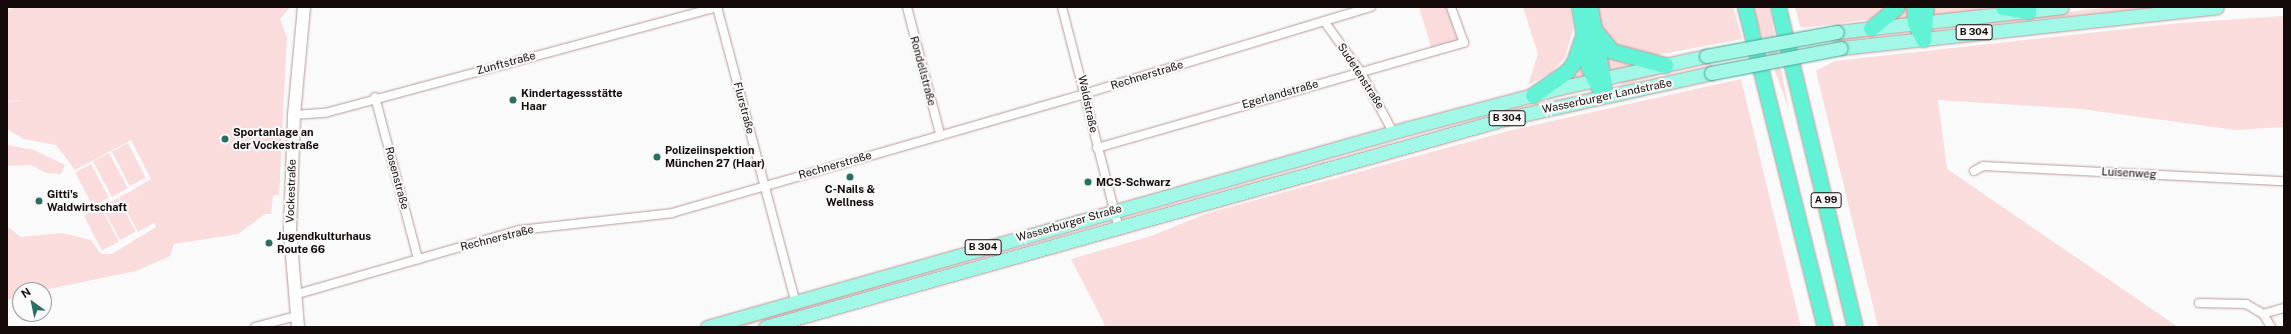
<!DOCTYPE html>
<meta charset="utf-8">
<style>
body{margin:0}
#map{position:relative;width:2291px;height:334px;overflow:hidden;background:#fafafa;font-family:"Public Sans",sans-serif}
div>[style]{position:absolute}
.green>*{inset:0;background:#fadcdc;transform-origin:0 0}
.roads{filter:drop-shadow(0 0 1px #b89897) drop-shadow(0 0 1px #b89897)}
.street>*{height:8px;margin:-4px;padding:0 4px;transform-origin:4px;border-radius:4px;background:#fff}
.secondary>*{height:12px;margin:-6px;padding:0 6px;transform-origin:6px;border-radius:6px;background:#fff}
.primary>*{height:13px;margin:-6.5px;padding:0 6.5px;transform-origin:6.5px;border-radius:6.5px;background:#a1f8e7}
.highway>*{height:15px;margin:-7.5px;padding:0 7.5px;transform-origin:7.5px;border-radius:7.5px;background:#62f3d7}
.bridges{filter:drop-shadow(0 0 1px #47a18f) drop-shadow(0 0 1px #47a18f)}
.primary-bridge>*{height:13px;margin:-6.5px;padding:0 6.5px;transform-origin:6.5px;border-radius:6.5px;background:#a1f8e7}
.dots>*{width:11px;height:11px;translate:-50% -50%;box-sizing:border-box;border:2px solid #fafafa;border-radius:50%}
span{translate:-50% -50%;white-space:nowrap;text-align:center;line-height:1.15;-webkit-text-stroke:4px #fafafa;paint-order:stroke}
.shield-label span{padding:1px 3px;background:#fafafa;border:1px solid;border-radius:3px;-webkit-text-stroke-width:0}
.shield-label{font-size:10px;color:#150a0a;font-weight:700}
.street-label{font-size:11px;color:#150a0a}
.poi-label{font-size:11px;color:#150a0a;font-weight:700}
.left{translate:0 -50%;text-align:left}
.frame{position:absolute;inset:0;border:8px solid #150a0a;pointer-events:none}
.north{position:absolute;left:12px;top:282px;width:40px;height:40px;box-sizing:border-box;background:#fafafa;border:1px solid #9e9a9a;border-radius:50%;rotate:327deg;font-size:11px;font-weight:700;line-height:16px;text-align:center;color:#150a0a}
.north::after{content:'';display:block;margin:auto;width:14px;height:18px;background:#2b6f62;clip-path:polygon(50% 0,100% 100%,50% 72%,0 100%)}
</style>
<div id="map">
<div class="green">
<div style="clip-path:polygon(17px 7px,290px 7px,280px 19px,287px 37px,279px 195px,273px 195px,271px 214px,265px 214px,238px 234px,174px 244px,170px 256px,136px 271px,44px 290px,20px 290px,20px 297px,7px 300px,7px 226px,21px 237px,61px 233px,91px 240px,101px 254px,112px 254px,156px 227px,154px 223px,138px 232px,119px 197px,135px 189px,139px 196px,135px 188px,151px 179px,131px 140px,75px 170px,56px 145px,24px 139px,7px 129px,7px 102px,26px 100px,7px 101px,7px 10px)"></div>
<div style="clip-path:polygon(1419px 7px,1447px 7px,1458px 42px,1432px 50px)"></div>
<div style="clip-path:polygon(1523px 7px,1570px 7px,1573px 29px,1565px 57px,1552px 72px,1528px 85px,1538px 54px)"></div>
<div style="clip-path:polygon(1596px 7px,1733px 7px,1742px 39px,1657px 55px,1627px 54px,1602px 34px)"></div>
<div style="clip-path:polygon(1753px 7px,1769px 7px,1789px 110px,1759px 27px)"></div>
<div style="clip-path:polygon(1795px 7px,1890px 7px,1870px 19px,1804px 28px,1800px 26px)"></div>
<div style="clip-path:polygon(1903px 7px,1909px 7px,1909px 19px,1887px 22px)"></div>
<div style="clip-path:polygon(1930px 7px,1982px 7px,1983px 10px,1930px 16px)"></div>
<div style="clip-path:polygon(2114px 7px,2162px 7px,1944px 28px,1951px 24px)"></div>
<div style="clip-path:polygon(2284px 16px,2284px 127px,2236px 130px,2081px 109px,1938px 100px,1947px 169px,2178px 327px,1878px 327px,1816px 71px,1835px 61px,2180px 23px)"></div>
<div style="clip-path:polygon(1902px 31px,1831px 43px,1830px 40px,1898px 30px)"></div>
<div style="clip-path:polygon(1581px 56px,1586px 77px,1559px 83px)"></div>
<div style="clip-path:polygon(1606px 56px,1630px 65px,1630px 67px,1609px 71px)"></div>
<div style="clip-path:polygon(1717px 59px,1621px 85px,1620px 80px)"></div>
<div style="clip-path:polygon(1741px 79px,1801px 327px,1106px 327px,1071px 259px,1151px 236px,1208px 213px,1512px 130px)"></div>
<div style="left:128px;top:143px;width:39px;height:18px;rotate:63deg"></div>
<div style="clip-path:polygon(7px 145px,34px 150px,65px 165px,61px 174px,46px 173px,31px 165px,7px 166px)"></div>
<div style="left:109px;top:153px;width:40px;height:18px;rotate:62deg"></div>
<div style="left:91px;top:164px;width:38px;height:18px;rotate:62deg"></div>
<div style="left:118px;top:198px;width:38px;height:18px;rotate:62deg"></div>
<div style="left:101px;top:207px;width:39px;height:19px;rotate:63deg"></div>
<div style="clip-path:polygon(1043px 236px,1019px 246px,743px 327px,724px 327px)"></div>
</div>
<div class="roads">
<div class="street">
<div style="left:717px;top:7px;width:304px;rotate:75.1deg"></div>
<div style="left:907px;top:7px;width:131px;rotate:75.4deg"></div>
<div style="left:1062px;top:7px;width:225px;rotate:75.6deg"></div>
<div style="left:1324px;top:21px;width:62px;rotate:54.2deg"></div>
<div style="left:1360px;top:71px;width:69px;rotate:61.6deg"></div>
<div style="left:375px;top:97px;width:168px;rotate:75.1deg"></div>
<div style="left:294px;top:115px;width:31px;rotate:-4deg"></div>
<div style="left:325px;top:113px;width:407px;rotate:-15.1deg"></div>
<div style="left:1097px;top:148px;width:382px;rotate:-16deg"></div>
<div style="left:1464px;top:43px;width:38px;rotate:-110deg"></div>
<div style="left:1974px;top:171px;width:10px;rotate:-29deg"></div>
<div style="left:1983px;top:166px;width:301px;rotate:2.9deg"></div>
<div style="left:294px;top:295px;width:234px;rotate:-16.1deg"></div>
<div style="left:519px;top:230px;width:154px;rotate:-6.3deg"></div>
<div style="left:672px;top:213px;width:429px;rotate:-16.1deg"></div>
<div style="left:1084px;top:94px;width:300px;rotate:-16.9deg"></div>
<div style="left:2199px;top:303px;width:47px;rotate:1.2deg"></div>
<div style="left:2246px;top:304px;width:20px;rotate:30deg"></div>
<div style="left:2263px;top:314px;width:15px;rotate:58deg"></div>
<div style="left:2263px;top:314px;width:22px;rotate:-16deg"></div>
<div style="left:255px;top:327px;width:42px;rotate:-15deg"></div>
</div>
<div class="secondary">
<div style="left:298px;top:327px;width:96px;rotate:-94.8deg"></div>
<div style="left:290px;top:231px;width:116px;rotate:-88deg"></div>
<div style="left:294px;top:115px;width:108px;rotate:-84.7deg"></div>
</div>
<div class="primary">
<div style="left:1837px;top:32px;width:226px;rotate:-6.3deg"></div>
<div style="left:1841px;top:48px;width:378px;rotate:-6.2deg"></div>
<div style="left:707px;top:327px;width:729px;rotate:-15.85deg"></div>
<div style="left:1408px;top:128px;width:160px;rotate:-14.8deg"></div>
<div style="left:1563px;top:87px;width:146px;rotate:-12.2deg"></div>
<div style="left:765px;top:327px;width:772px;rotate:-15.71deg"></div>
<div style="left:1508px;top:118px;width:208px;rotate:-12.5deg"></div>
</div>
<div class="highway">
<div style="left:1579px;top:7px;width:62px;rotate:80.7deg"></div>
<div style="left:1589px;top:68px;width:30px;rotate:63deg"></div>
<div style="left:1590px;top:7px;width:73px;rotate:79.8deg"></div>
<div style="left:1603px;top:79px;width:16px;rotate:90deg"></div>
<div style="left:1745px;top:7px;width:330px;rotate:76deg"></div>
<div style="left:1778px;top:7px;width:329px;rotate:76.5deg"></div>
<div style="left:1914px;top:7px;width:16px;rotate:86deg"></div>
<div style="left:1915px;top:23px;width:18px;rotate:63deg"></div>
<div style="left:2003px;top:7px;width:26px;rotate:9deg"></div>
<div style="left:1871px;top:28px;width:33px;rotate:-39deg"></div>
<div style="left:1597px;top:33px;width:23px;rotate:50deg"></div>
<div style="left:1612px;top:51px;width:55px;rotate:14.8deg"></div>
<div style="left:1923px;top:39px;width:32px;rotate:-85deg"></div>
<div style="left:1533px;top:95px;width:42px;rotate:-35.2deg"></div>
<div style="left:1567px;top:71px;width:11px;rotate:-52deg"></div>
<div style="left:1574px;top:62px;width:24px;rotate:-71deg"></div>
</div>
</div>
<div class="bridges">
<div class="primary-bridge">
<div style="left:1706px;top:56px;width:133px;rotate:-10.4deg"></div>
<div style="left:1711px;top:73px;width:132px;rotate:-10.9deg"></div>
</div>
</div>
<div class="dots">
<div style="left:513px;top:100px;background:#2b6f62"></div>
<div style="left:225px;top:139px;background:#2b6f62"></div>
<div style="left:657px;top:157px;background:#2b6f62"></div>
<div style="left:850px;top:177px;background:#2b6f62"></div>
<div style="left:1088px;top:182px;background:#2b6f62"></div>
<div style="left:39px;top:201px;background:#2b6f62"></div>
<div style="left:269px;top:243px;background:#2b6f62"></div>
</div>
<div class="shield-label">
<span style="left:1974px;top:32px">B 304</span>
<span style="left:1507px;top:118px">B 304</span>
<span style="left:1826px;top:200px">A 99</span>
<span style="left:983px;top:247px">B 304</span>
</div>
<div class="street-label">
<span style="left:506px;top:63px;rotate:-15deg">Zunftstraße</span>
<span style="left:923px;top:71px;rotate:75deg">Rondellstraße</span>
<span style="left:1147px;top:75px;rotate:-17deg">Rechnerstraße</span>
<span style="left:1361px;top:76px;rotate:57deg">Sudetenstraße</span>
<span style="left:1280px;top:94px;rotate:-16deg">Egerlandstraße</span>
<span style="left:1607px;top:96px;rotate:-12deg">Wasserburger Landstraße</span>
<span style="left:1088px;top:104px;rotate:78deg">Waldstraße</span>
<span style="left:744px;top:108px;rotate:75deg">Flurstraße</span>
<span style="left:835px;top:165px;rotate:-16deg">Rechnerstraße</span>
<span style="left:2129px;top:173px;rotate:3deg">Luisenweg</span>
<span style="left:397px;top:178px;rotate:75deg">Rosenstraße</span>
<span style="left:291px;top:191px;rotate:-88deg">Vockestraße</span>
<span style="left:1069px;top:223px;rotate:-16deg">Wasserburger Straße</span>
<span style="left:497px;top:238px;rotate:-14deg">Rechnerstraße</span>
</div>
<div class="poi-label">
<span class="left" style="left:521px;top:100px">Kindertagessstätte<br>Haar</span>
<span class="left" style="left:233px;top:139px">Sportanlage an<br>der Vockestraße</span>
<span class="left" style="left:665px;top:157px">Polizeiinspektion<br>München 27 (Haar)</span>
<span class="left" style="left:1096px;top:182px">MCS-Schwarz</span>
<span style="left:850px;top:196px">C-Nails &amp;<br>Wellness</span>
<span class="left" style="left:47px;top:201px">Gitti's<br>Waldwirtschaft</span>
<span class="left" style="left:277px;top:243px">Jugendkulturhaus<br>Route 66</span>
</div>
<div class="frame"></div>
<div class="north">N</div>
</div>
